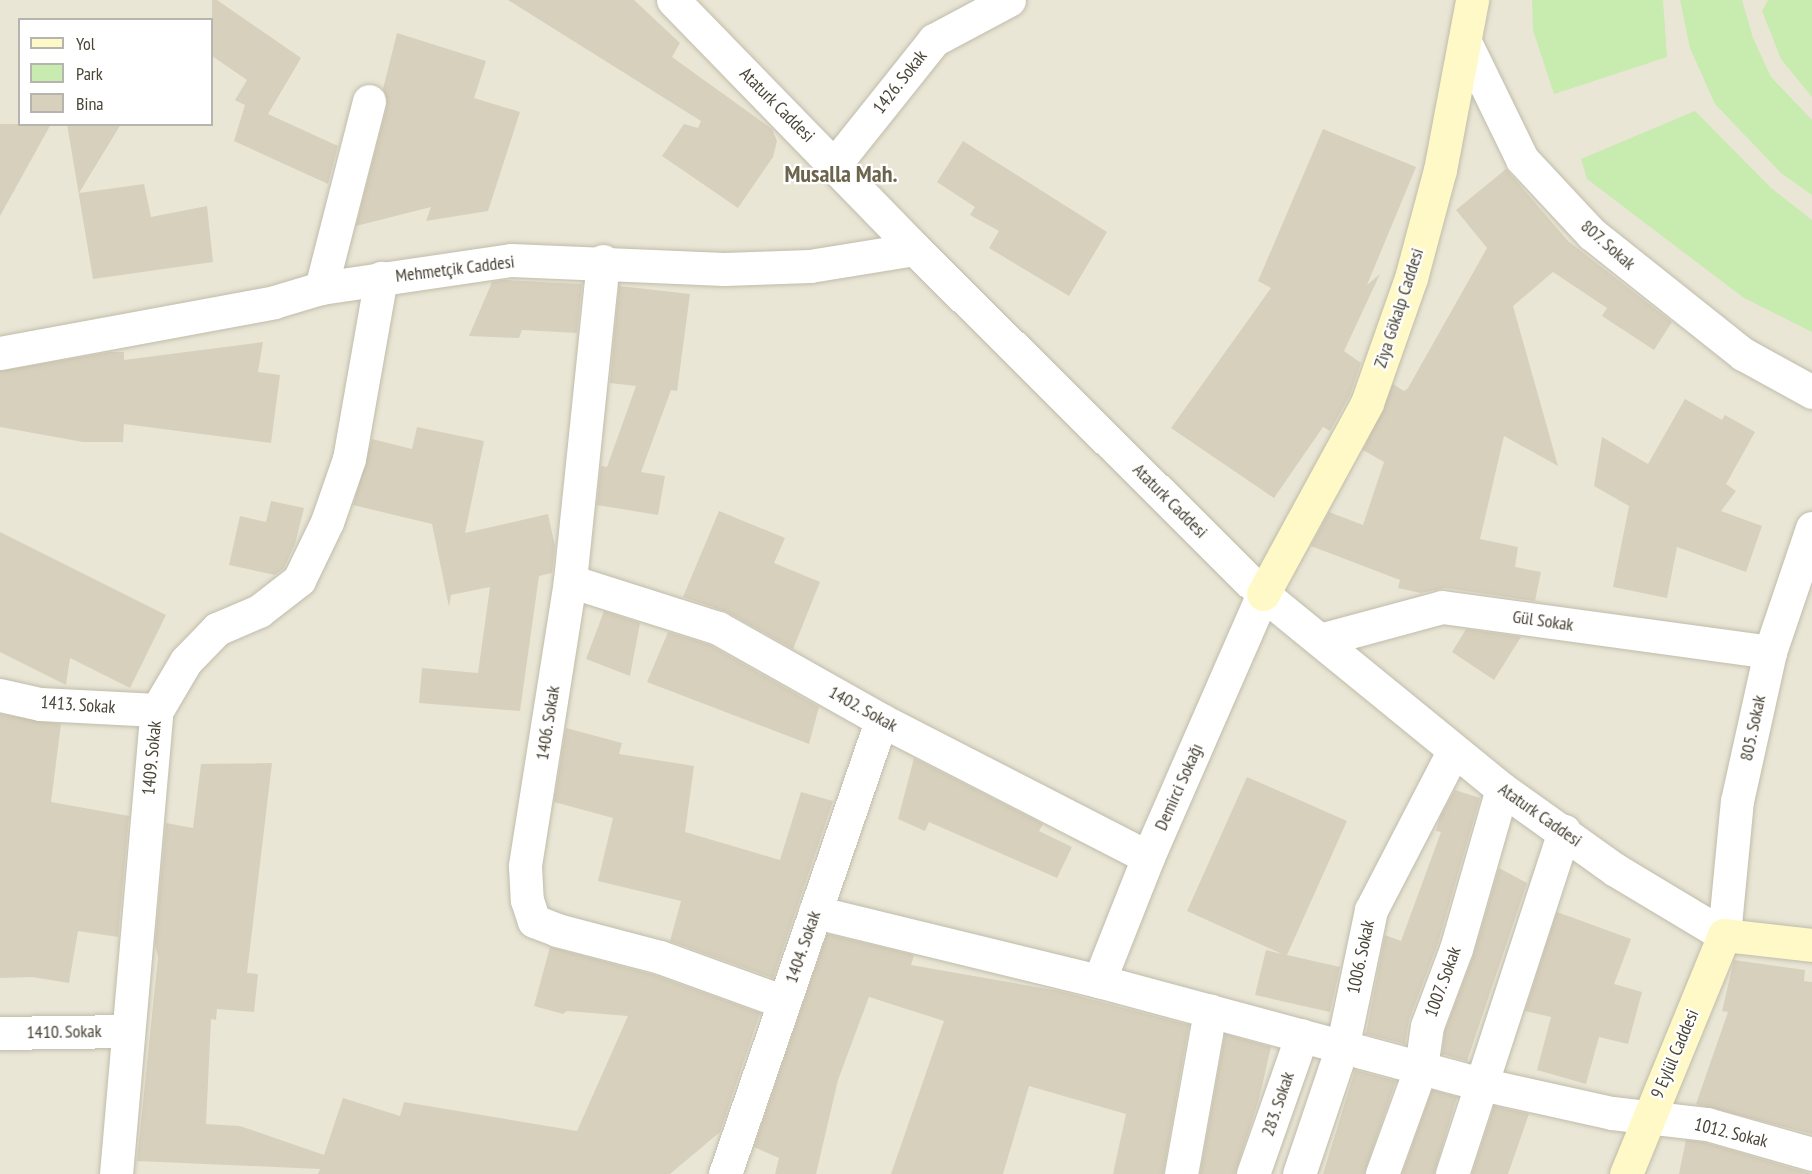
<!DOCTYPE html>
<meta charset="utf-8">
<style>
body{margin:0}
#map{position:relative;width:1812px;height:1174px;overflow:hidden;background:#f5f3e8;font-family:"PT Sans Narrow",sans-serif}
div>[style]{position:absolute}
.residential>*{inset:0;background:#e9e6d6}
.green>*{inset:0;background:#c8ebaf}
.building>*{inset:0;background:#d7d0bd}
.roads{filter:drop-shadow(0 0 2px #c1bcaa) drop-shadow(0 0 2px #c1bcaa)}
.street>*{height:33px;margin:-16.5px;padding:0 16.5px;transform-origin:16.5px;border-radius:16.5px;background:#fff}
.secondary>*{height:33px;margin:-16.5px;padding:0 16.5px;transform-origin:16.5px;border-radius:16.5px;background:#fff9c8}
span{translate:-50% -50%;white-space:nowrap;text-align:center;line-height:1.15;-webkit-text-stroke:4.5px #fff;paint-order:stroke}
.street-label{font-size:18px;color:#494436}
.district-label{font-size:24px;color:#6c644d;font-weight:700}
.legend{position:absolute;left:18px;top:18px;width:195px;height:108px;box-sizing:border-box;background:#fff;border:2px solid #b6b4af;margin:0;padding:8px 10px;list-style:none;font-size:18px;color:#494436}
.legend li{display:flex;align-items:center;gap:12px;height:30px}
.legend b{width:30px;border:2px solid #b6b4af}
</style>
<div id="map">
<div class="residential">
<div style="clip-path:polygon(evenodd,0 0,1812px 0,1812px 1174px,0 1174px,0 0,20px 20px,212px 20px,212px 124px,20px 124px,20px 20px)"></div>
</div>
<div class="green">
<div style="clip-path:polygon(1532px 0,1663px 0,1667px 57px,1554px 94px,1533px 30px)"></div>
<div style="clip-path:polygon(1680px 0,1742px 0,1753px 38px,1771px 77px,1812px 120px,1812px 195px,1781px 173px,1715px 104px,1690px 48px)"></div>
<div style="clip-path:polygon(1768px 0,1812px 0,1812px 97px,1781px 59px,1762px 11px)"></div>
<div style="clip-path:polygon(1695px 111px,1771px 188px,1812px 220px,1812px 332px,1744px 298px,1587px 179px,1581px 159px)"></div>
</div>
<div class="building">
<div style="clip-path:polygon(212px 0,217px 0,301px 58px,268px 114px,338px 146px,328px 184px,234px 141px,245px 105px,235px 100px,247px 80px,212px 56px)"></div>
<div style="clip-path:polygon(508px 0,634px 0,680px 43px,672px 57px,772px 129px,777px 141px,773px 157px,738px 208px,662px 156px,684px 124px,698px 128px,701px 121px)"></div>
<div style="clip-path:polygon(397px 33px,486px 61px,474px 98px,520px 112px,488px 211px,426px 221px,431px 207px,356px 226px,387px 106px,383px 89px)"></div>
<div style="clip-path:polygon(0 124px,51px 124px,0 216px)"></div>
<div style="clip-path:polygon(67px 124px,121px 124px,79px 193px,144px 184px,151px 217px,207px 206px,213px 262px,93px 279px)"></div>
<div style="clip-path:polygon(1323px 129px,1416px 167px,1367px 285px,1380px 274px,1344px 351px,1361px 363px,1350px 395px,1330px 431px,1323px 427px,1274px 498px,1171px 428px,1271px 288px,1258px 281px)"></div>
<div style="clip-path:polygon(963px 141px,1107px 232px,1069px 296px,989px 248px,999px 231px,970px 215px,975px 207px,937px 182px)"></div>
<div style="clip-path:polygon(1506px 169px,1568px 241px,1672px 322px,1654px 350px,1602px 316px,1607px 308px,1553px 272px,1513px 306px,1558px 466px,1504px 436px,1480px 539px,1518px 547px,1515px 567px,1541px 572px,1535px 601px,1445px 588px,1421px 593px,1398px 588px,1400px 580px,1311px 546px,1329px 512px,1363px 525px,1384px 462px,1363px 450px,1393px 384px,1404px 391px,1408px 388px,1487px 248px,1456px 210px)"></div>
<div style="clip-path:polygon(503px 280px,582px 284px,577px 333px,522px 330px,519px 338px,469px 336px,492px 282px)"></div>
<div style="clip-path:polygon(619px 286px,690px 294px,677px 391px,671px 390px,641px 472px,665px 476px,658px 515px,597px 505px,601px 466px,607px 467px,636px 386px,610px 383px)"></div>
<div style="clip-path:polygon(263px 342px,258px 372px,280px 375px,271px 443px,124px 424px,123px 442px,83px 442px,0 427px,0 371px,110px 352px,124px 352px,124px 360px)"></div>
<div style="clip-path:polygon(1685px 399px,1722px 420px,1725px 415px,1755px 432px,1726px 484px,1736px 491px,1721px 511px,1762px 526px,1746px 572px,1677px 547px,1667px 598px,1613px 587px,1629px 506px,1594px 486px,1602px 437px,1648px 464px)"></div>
<div style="clip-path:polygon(417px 427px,484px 441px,465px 533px,548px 514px,555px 546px,552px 573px,539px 576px,520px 711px,419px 703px,422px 668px,478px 673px,490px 587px,451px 595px,449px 607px,432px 524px,353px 505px,372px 439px,412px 449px)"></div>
<div style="clip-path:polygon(271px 501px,304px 508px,295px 544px,284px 568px,275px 575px,229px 565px,240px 516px,266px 522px)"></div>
<div style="clip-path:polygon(719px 511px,785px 538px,774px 563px,820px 582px,793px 649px,727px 612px,683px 597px)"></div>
<div style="clip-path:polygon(0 532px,166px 615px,130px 688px,70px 658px,66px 685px,0 652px)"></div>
<div style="clip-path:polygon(604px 611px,640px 623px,630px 676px,586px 659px)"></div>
<div style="clip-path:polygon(1466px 629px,1521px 637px,1494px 680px,1452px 652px)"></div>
<div style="clip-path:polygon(668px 632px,710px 645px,819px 707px,809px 744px,647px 682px)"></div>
<div style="clip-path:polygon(0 714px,61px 724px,51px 802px,129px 816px,118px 937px,78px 931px,69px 983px,32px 977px,0 978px)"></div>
<div style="clip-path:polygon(566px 728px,622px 743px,619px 754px,694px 766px,685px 832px,780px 860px,801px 792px,833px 801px,773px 978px,670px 941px,681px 901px,598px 881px,613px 818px,554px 802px)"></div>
<div style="clip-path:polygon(914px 758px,1043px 824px,1039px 831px,1072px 847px,1057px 878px,929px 822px,925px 831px,898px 819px)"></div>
<div style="clip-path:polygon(272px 763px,247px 973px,258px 974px,254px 1012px,217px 1009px,216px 1020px,211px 1019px,206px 1124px,240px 1126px,324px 1155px,343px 1098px,400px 1116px,404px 1102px,577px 1131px,628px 1016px,567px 1011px,563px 1014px,534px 1006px,550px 947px,654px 975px,760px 1013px,720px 1132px,670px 1174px,318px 1174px,320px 1169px,137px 1161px,158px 957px,155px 944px,166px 823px,193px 828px,201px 764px)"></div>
<div style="clip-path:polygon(1247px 777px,1347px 821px,1287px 955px,1340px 967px,1330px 1012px,1255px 995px,1266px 950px,1282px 954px,1187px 911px)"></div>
<div style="clip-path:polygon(1455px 790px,1480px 798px,1438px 943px,1409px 1020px,1405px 1044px,1366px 1034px,1385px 935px,1401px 941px,1441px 832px,1436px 831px,1440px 817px)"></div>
<div style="clip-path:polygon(1499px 868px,1527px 883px,1467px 1061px,1442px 1054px,1445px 1031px,1474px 954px)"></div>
<div style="clip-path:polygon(1557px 912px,1631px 939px,1614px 984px,1642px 992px,1628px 1044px,1599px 1037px,1586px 1084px,1537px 1070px,1551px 1017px,1525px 1011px)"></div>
<div style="clip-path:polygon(827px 934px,914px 955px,911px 965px,1059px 991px,1189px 1025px,1163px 1174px,1113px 1174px,1126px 1114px,1029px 1086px,1003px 1174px,891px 1174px,944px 1021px,869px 997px,838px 1080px,816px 1174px,775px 1174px,779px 1158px,754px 1147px)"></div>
<div style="clip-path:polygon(1734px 960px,1805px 970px,1804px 981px,1812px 982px,1812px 1134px,1696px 1104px,1728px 1012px,1722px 1011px)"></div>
<div style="clip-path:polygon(1225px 1034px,1271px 1047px,1259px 1099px,1235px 1174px,1200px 1174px)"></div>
<div style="clip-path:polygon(1355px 1070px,1396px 1081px,1364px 1174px,1323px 1174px)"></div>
<div style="clip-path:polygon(1432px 1090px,1457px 1097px,1434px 1174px,1402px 1174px)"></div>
<div style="clip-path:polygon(1494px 1106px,1529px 1114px,1508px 1174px,1472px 1174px)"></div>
<div style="clip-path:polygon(1686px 1140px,1703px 1142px,1812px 1174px,1679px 1174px)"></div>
</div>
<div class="roads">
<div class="street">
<div style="left:673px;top:0;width:347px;rotate:45.8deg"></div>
<div style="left:915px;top:249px;width:490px;rotate:44.8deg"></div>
<div style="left:1263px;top:594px;width:308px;rotate:39.2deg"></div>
<div style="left:1502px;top:789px;width:138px;rotate:35.5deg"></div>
<div style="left:1614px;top:869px;width:128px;rotate:31deg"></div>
<div style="left:1724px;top:935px;width:135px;rotate:-84.5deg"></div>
<div style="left:1737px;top:801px;width:153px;rotate:-77.5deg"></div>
<div style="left:1770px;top:652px;width:131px;rotate:-71.3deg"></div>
<div style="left:1465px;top:42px;width:130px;rotate:64deg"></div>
<div style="left:1522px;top:159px;width:103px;rotate:47deg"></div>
<div style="left:1592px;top:234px;width:193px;rotate:38.5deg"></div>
<div style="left:1743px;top:354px;width:79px;rotate:28.8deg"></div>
<div style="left:835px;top:164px;width:159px;rotate:-51.4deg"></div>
<div style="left:934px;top:40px;width:85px;rotate:-28.1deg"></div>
<div style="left:603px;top:261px;width:322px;rotate:95.9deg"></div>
<div style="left:570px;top:581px;width:289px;rotate:99deg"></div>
<div style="left:525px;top:866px;width:34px;rotate:87deg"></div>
<div style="left:527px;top:900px;width:22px;rotate:72deg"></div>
<div style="left:534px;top:921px;width:25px;rotate:21deg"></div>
<div style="left:557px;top:930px;width:106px;rotate:14.7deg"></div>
<div style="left:660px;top:957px;width:132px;rotate:19.9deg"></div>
<div style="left:321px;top:288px;width:193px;rotate:-75.6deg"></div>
<div style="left:0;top:353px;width:279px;rotate:-10.5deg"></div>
<div style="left:274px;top:302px;width:49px;rotate:-16.6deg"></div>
<div style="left:321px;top:288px;width:192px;rotate:-8.4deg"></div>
<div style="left:511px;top:260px;width:213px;rotate:2.4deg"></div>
<div style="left:724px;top:269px;width:86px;rotate:-2deg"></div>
<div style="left:810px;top:266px;width:106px;rotate:-9.2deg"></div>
<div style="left:570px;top:581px;width:155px;rotate:17.6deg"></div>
<div style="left:718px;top:628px;width:187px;rotate:29.4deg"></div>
<div style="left:881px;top:720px;width:300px;rotate:27.2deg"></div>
<div style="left:1320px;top:640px;width:126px;rotate:-15.1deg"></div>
<div style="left:1442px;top:607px;width:331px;rotate:7.8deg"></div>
<div style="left:0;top:695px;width:41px;rotate:12.7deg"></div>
<div style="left:40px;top:704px;width:117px;rotate:2.9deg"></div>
<div style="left:815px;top:912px;width:292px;rotate:13.7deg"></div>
<div style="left:1099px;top:981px;width:396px;rotate:15.1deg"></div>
<div style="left:1481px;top:1084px;width:134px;rotate:12.5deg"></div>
<div style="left:1612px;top:1113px;width:96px;rotate:6.6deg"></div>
<div style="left:1707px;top:1124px;width:109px;rotate:15.9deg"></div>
<div style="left:1099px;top:981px;width:133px;rotate:-68.4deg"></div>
<div style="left:1148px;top:857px;width:287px;rotate:-66.4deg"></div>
<div style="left:0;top:1033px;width:127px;rotate:-0.9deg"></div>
<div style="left:116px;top:1174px;width:466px;rotate:-85deg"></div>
<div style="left:157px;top:710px;width:57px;rotate:-59.4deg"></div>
<div style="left:186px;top:661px;width:45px;rotate:-45.9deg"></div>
<div style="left:217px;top:629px;width:46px;rotate:-23.2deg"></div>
<div style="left:259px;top:611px;width:51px;rotate:-37.8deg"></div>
<div style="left:299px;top:580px;width:64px;rotate:-64.2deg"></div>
<div style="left:327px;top:522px;width:67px;rotate:-70.8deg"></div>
<div style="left:349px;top:459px;width:184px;rotate:-80deg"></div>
<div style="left:725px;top:1174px;width:480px;rotate:-71deg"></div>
<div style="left:1181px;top:1174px;width:166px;rotate:-79.9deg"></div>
<div style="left:1253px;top:1174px;width:147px;rotate:-70.6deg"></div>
<div style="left:1299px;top:1174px;width:137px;rotate:-71.3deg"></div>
<div style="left:1343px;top:1044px;width:137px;rotate:-78.2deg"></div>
<div style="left:1371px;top:910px;width:178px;rotate:-62.6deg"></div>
<div style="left:1382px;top:1174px;width:114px;rotate:-70deg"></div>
<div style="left:1421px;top:1067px;width:41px;rotate:-81.7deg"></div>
<div style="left:1427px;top:1026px;width:82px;rotate:-69.4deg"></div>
<div style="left:1456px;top:949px;width:166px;rotate:-74deg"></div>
<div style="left:1452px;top:1174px;width:361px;rotate:-71.9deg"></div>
</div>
<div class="secondary">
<div style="left:1263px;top:594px;width:217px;rotate:-61.4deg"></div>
<div style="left:1367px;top:403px;width:133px;rotate:-70.6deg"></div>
<div style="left:1411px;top:278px;width:112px;rotate:-75deg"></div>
<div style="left:1440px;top:170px;width:173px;rotate:-79.3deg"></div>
<div style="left:1626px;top:1174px;width:258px;rotate:-67.7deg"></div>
<div style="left:1724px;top:935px;width:89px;rotate:6.5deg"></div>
</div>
</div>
<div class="street-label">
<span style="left:900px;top:82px;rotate:-52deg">1426. Sokak</span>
<span style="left:777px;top:105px;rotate:45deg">Ataturk Caddesi</span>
<span style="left:1608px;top:245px;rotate:41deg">807. Sokak</span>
<span style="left:455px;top:269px;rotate:-7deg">Mehmetçik Caddesi</span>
<span style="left:1399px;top:308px;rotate:-72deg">Ziya Gökalp Caddesi</span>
<span style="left:1170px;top:501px;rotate:45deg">Ataturk Caddesi</span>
<span style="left:1543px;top:621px;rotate:8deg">Gül Sokak</span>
<span style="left:78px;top:705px;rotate:4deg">1413. Sokak</span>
<span style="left:863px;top:709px;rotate:29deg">1402. Sokak</span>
<span style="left:548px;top:723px;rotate:-81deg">1406. Sokak</span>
<span style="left:1753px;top:728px;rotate:-78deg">805. Sokak</span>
<span style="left:152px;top:758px;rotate:-85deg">1409. Sokak</span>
<span style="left:1179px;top:787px;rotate:-66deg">Demirci Sokağı</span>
<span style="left:1540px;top:815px;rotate:35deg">Ataturk Caddesi</span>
<span style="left:803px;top:947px;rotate:-71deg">1404. Sokak</span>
<span style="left:1361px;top:957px;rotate:-78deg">1006. Sokak</span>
<span style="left:1443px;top:982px;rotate:-70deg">1007. Sokak</span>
<span style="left:64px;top:1032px;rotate:-1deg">1410. Sokak</span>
<span style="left:1675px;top:1054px;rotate:-67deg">9 Eylül Caddesi</span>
<span style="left:1278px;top:1104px;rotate:-71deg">283. Sokak</span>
<span style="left:1731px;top:1133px;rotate:14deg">1012. Sokak</span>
</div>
<div class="district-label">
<span style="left:841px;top:174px">Musalla Mah.</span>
</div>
<ul class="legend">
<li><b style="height:8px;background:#fff9c8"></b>Yol</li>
<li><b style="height:16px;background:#c8ebaf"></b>Park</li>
<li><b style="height:16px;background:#d7d0bd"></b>Bina</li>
</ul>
</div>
